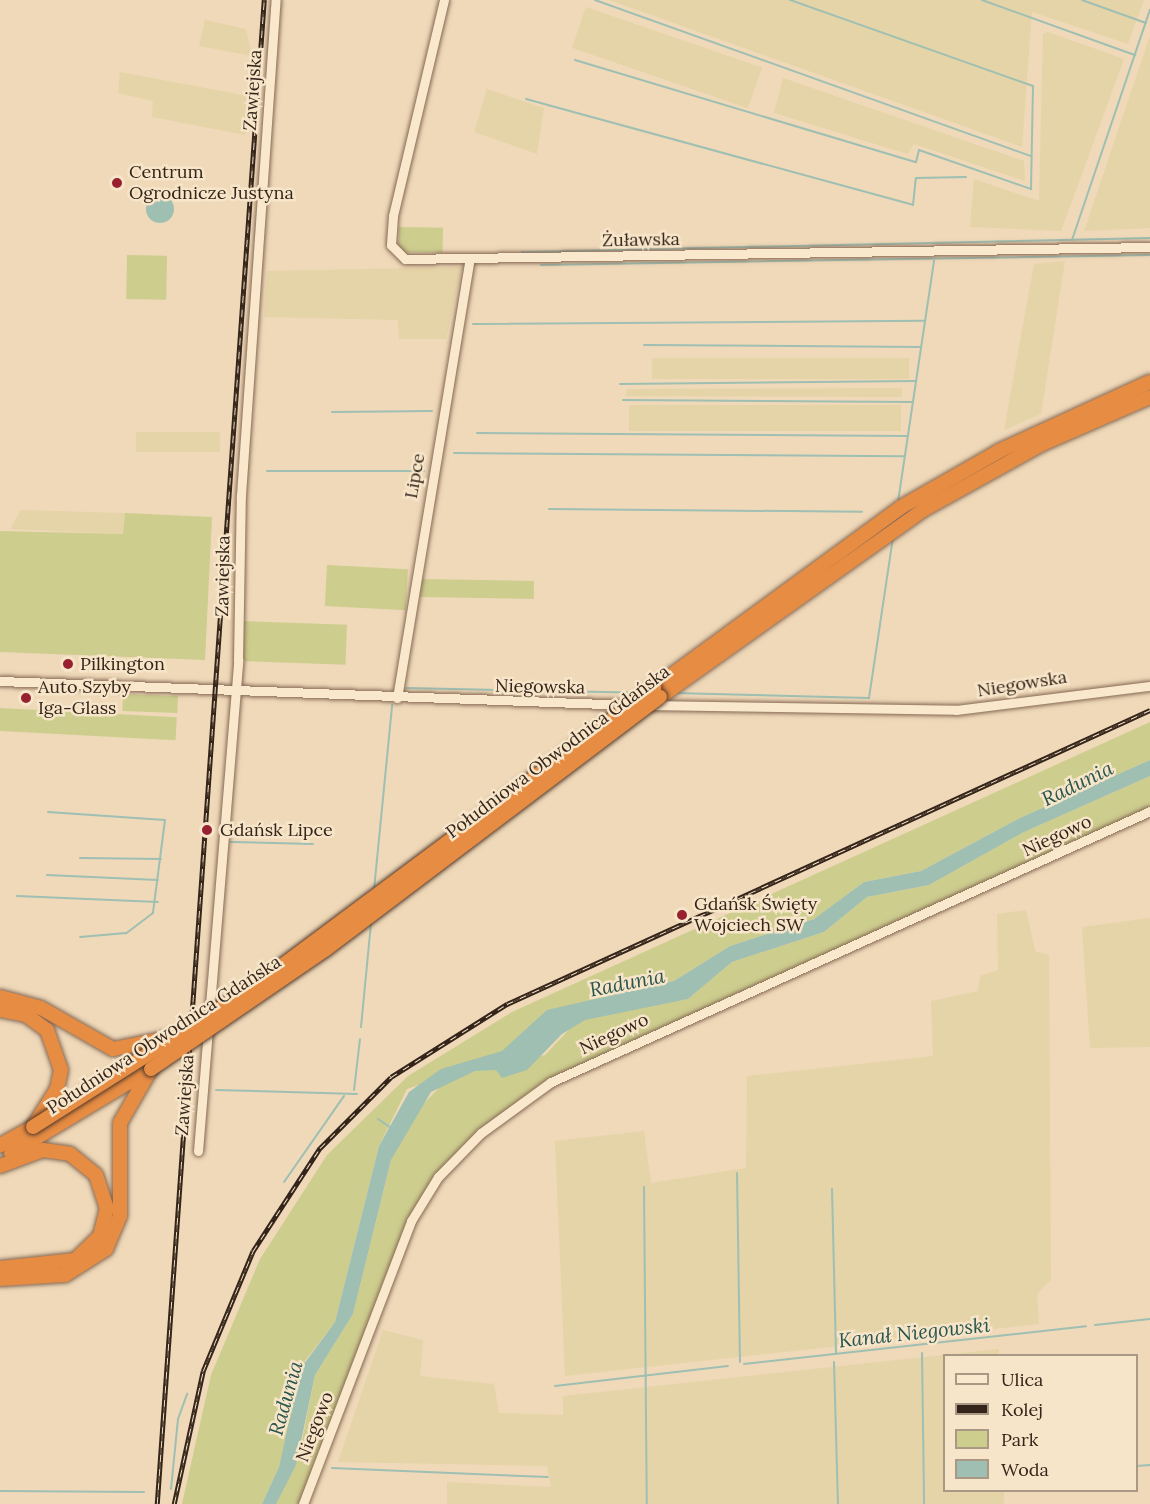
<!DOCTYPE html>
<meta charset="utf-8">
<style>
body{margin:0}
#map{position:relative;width:1150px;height:1504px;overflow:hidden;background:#efd9b9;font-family:Lora,serif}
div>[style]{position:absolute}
.farmland>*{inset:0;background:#e5d4a7;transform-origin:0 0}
.green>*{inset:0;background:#cdcd8e;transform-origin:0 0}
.water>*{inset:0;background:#9ebfb2}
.round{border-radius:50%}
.stream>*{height:2px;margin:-1px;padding:0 1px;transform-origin:1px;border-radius:1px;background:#9ebfb2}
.roads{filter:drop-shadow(0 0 2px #866954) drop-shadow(0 0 2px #866954)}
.minor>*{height:9px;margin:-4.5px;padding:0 4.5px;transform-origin:4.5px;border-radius:4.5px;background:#fae8cd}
.highway>*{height:14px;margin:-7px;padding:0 7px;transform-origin:7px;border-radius:7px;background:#e68c43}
.rail>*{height:4.5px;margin-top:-2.25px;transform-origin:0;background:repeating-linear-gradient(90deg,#f7e5c9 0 7px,#342419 0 14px);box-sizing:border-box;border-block:2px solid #342419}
.bridges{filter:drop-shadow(0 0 2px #533829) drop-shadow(0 0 2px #533829)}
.highway-bridge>*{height:14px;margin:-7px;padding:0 7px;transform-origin:7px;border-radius:7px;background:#e68c43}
.dots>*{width:16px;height:16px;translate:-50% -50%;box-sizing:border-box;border:3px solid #f7e5c9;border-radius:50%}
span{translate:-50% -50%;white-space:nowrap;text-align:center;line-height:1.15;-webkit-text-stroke:5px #f7e5c9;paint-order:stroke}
.street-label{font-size:18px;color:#342419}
.poi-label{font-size:18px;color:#342419}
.left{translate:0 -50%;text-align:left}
.water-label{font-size:20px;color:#28554d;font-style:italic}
.legend{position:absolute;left:943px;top:1354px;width:195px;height:138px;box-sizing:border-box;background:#f7e5c9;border:2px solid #a99883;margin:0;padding:8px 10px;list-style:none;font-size:18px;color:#342419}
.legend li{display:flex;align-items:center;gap:12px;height:30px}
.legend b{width:30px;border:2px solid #a99883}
</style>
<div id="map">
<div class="farmland">
<div style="clip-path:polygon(609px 0,1144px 0,1128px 44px,1032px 12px,1022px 147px)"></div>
<div style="left:586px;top:7px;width:186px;height:43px;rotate:19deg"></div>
<div style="clip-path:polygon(205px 20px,246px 29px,252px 56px,199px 46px)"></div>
<div style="clip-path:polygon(1048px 32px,1124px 59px,1061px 231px,970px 227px,974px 179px,1039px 201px,1043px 34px)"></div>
<div style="clip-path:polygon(1150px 36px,1150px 228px,1084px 231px)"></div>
<div style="clip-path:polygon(120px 72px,248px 96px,245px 135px,152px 117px,153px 101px,118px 93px)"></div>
<div style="clip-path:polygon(783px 78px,1024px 161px,1025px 181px,914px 144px,908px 154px,774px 113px)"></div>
<div style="clip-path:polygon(487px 89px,544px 108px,537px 154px,474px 132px)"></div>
<div style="clip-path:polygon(1065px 261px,1041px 414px,1004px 430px,1034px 264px)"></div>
<div style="clip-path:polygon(462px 267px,446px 339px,399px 339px,398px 320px,264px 317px,267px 271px)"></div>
<div style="left:652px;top:358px;width:257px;height:21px"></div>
<div style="clip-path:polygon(902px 388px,902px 397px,626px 396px,627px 389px)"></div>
<div style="left:629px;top:405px;width:272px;height:26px"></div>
<div style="left:220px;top:432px;width:20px;height:84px;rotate:90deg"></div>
<div style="clip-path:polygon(21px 510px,125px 513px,123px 534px,10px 529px)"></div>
<div style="clip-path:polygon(1026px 910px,1035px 951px,1049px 955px,1051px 1280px,1037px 1294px,1039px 1324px,565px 1376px,555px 1141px,644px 1131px,651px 1183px,746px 1168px,747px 1076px,933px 1056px,931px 1001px,978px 991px,980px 976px,998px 970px,997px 914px)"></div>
<div style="clip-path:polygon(1150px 918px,1150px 1047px,1090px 1048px,1082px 927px)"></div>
<div style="clip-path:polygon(383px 1330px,423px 1340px,420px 1376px,494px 1384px,499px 1413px,563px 1415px,563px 1396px,999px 1349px,999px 1355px,944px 1356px,944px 1490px,1004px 1491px,1004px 1504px,447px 1504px,447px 1482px,551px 1487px,547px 1466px,338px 1462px)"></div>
</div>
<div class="green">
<div style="left:399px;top:227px;width:44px;height:25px;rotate:1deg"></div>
<div style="left:127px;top:255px;width:40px;height:44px;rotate:1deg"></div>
<div style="clip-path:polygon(125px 513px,212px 517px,205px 660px,0 652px,0 531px,123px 534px)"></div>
<div style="left:327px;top:565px;width:81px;height:41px;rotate:3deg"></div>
<div style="left:420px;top:579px;width:114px;height:18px;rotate:1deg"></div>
<div style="left:242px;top:621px;width:105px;height:40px;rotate:2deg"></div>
<div style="left:123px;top:694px;width:55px;height:17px;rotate:2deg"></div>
<div style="left:0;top:708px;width:177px;height:23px;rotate:3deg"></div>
<div style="clip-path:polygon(1150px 722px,1150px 760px,1020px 818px,921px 871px,864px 882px,814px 919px,730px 946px,674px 981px,571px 1005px,535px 1046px,407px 1089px,379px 1146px,335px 1322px,305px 1361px,279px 1467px,262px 1504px,182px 1504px,211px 1375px,260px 1259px,327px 1155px,408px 1076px,512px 1012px)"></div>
<div style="clip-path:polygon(1150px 776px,1150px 808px,549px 1081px,510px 1110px,425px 1191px,301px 1504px,276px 1504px,299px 1456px,315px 1375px,353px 1314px,399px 1128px,451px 1076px,545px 1055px,578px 1020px,688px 999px,732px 962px,824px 932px,867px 897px,929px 885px,1024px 832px)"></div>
</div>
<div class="water">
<div class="round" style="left:146px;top:195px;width:28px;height:28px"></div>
<div style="clip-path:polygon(1150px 760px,1150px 776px,1024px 832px,929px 885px,867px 897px,824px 932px,732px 962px,688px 999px,585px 1020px,562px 1034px,527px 1070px,502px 1078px,496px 1070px,475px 1071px,431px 1092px,391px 1160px,353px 1314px,315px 1375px,296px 1465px,276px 1504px,262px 1504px,279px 1467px,301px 1368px,335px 1322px,379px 1146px,409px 1092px,441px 1069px,502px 1051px,547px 1010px,674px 981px,730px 946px,814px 919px,864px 882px,921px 871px,1020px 818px)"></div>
</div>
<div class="stream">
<div style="left:595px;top:0;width:463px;rotate:19.7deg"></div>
<div style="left:982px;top:0;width:163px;rotate:19.8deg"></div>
<div style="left:1082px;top:0;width:68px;rotate:19.8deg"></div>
<div style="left:575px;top:60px;width:356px;rotate:16.7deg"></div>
<div style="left:916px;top:162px;width:12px;rotate:-76deg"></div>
<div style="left:919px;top:150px;width:119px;rotate:19.2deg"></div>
<div style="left:1031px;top:189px;width:103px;rotate:-88.9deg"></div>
<div style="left:1033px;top:86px;width:258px;rotate:-160.5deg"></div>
<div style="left:526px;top:99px;width:401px;rotate:15.3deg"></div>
<div style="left:913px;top:205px;width:27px;rotate:-84deg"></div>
<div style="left:916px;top:178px;width:50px;rotate:-1.1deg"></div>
<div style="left:1072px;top:240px;width:243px;rotate:-71.3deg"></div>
<div style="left:522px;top:252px;width:628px;rotate:-1.28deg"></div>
<div style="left:541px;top:265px;width:609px;rotate:-0.94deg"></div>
<div style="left:473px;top:324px;width:452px;rotate:-0.4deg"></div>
<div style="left:644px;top:345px;width:277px;rotate:0.4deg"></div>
<div style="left:620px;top:384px;width:296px;rotate:-0.6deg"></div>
<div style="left:623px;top:400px;width:290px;rotate:0.4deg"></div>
<div style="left:332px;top:412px;width:100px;rotate:-0.6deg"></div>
<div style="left:477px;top:433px;width:431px;rotate:0.4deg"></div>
<div style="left:454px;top:453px;width:450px;rotate:0.4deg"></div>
<div style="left:267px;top:471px;width:157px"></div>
<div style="left:898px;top:502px;width:244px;rotate:-81.5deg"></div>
<div style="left:549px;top:509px;width:313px;rotate:0.5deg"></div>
<div style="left:407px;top:688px;width:232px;rotate:1.2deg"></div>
<div style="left:674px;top:693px;width:195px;rotate:1.5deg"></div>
<div style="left:869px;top:698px;width:163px;rotate:-81.5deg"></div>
<div style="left:48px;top:812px;width:117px;rotate:3.9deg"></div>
<div style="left:165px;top:820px;width:94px;rotate:97.4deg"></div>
<div style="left:153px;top:913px;width:34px;rotate:143deg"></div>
<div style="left:126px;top:933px;width:46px;rotate:175deg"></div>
<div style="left:231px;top:842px;width:82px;rotate:1.4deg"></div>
<div style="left:80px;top:858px;width:81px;rotate:0.7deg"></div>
<div style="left:47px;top:875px;width:111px;rotate:2.6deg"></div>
<div style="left:374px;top:890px;width:186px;rotate:-84.4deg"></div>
<div style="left:17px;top:896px;width:141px;rotate:2.4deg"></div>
<div style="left:361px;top:1027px;width:104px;rotate:-84.5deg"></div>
<div style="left:216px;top:1090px;width:141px;rotate:1.6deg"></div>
<div style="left:354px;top:1090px;width:51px;rotate:-83.3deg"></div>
<div style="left:378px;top:1119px;width:14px;rotate:34deg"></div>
<div style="left:737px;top:1173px;width:189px;rotate:89.1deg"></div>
<div style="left:284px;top:1182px;width:105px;rotate:-55.1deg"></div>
<div style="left:644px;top:1187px;width:317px;rotate:89.5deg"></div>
<div style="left:832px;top:1189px;width:165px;rotate:88.6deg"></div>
<div style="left:1095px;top:1325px;width:55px;rotate:-6.2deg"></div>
<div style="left:922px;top:1353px;width:151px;rotate:89.2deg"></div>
<div style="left:834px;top:1362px;width:142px;rotate:88.4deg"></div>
<div style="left:744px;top:1364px;width:344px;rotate:-6.3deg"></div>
<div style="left:555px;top:1386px;width:174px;rotate:-6.6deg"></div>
<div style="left:1136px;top:1466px;width:14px;rotate:-4deg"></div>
<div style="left:332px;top:1468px;width:216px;rotate:2.4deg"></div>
<div style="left:171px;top:1489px;width:70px;rotate:-84.3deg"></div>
<div style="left:178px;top:1419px;width:27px;rotate:-70deg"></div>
<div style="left:0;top:1491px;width:144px;rotate:0.4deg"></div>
</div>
<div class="roads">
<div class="minor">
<div style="left:444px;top:0;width:222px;rotate:103.3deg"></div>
<div style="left:393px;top:216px;width:29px;rotate:94deg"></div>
<div style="left:391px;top:245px;width:20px;rotate:45deg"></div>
<div style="left:405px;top:259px;width:745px;rotate:-0.92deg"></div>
<div style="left:0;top:681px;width:630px;rotate:2.18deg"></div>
<div style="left:397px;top:698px;width:445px;rotate:-80.6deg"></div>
<div style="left:647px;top:705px;width:309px;rotate:0.9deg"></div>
<div style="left:956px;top:710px;width:195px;rotate:-7.1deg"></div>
<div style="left:198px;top:1151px;width:493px;rotate:-85.3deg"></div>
<div style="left:238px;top:660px;width:165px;rotate:-89deg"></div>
<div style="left:241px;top:495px;width:496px;rotate:-86deg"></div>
<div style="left:303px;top:1504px;width:303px;rotate:-69.1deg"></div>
<div style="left:411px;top:1221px;width:52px;rotate:-58.5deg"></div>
<div style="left:438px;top:1177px;width:62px;rotate:-45.7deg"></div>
<div style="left:481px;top:1133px;width:87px;rotate:-36.1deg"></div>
<div style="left:551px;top:1082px;width:657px;rotate:-24.34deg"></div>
</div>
<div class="highway">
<div style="left:654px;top:688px;width:306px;rotate:-36.2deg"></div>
<div style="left:901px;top:507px;width:113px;rotate:-29.7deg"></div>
<div style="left:999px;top:451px;width:166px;rotate:-24.6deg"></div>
<div style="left:660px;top:697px;width:323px;rotate:-35.4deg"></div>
<div style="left:923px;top:510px;width:136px;rotate:-29deg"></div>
<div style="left:1042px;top:444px;width:118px;rotate:-23.5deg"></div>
<div style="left:0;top:997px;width:42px;rotate:15deg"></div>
<div style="left:41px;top:1008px;width:83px;rotate:29.7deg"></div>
<div style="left:113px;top:1049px;width:52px;rotate:-11.1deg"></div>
<div style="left:0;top:1010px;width:26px;rotate:11deg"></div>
<div style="left:26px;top:1015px;width:26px;rotate:36deg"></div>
<div style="left:47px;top:1030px;width:42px;rotate:70.7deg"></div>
<div style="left:61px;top:1070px;width:19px;rotate:102deg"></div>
<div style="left:57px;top:1089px;width:45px;rotate:122.3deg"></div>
<div style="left:33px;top:1127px;width:38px;rotate:151deg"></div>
<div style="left:11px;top:1153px;width:157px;rotate:-31deg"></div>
<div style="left:0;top:1166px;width:46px;rotate:-20.4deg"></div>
<div style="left:43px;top:1150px;width:27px;rotate:8deg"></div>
<div style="left:70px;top:1154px;width:33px;rotate:39deg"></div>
<div style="left:96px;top:1175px;width:35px;rotate:72deg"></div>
<div style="left:107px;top:1208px;width:29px;rotate:104deg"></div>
<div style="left:100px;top:1236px;width:35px;rotate:136deg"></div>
<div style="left:75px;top:1260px;width:75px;rotate:173.9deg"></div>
<div style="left:0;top:1279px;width:65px;rotate:-3.5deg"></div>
<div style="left:65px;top:1275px;width:49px;rotate:-32.4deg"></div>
<div style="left:106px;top:1249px;width:36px;rotate:-67deg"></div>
<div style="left:120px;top:1216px;width:93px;rotate:-90deg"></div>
<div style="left:120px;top:1123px;width:62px;rotate:-60.1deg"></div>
</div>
</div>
<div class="rail">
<div style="left:157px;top:1504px;width:1508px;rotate:-85.93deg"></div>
<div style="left:174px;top:1504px;width:136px;rotate:-77.7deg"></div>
<div style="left:203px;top:1371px;width:130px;rotate:-67.4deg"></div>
<div style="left:253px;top:1251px;width:123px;rotate:-57deg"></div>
<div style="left:320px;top:1148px;width:100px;rotate:-45deg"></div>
<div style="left:391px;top:1077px;width:137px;rotate:-32.2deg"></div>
<div style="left:507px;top:1004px;width:707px;rotate:-24.57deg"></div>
</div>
<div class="bridges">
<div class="highway-bridge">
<div style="left:151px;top:1069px;width:211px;rotate:-34.4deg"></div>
<div style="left:325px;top:950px;width:420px;rotate:-37.1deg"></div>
<div style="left:33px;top:1127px;width:254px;rotate:-32.3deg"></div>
<div style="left:248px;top:991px;width:507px;rotate:-36.73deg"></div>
</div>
</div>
<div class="dots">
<div style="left:117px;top:183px;background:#98212f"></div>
<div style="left:68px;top:664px;background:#98212f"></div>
<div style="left:26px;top:698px;background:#98212f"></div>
<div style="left:207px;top:830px;background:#98212f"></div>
<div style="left:682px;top:915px;background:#98212f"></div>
</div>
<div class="street-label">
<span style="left:253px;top:90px;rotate:-86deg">Zawiejska</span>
<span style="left:641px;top:240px;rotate:-1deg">Żuławska</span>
<span style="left:415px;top:476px;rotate:-80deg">Lipce</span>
<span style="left:223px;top:576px;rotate:-89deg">Zawiejska</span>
<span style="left:1022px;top:684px;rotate:-9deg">Niegowska</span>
<span style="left:540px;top:687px;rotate:1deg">Niegowska</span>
<span style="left:558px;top:752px;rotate:-37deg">Południowa Obwodnica Gdańska</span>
<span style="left:1057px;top:836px;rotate:-25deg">Niegowo</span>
<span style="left:614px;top:1034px;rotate:-25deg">Niegowo</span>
<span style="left:164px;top:1035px;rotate:-33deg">Południowa Obwodnica Gdańska</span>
<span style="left:185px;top:1095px;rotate:-86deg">Zawiejska</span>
<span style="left:315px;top:1427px;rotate:-69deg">Niegowo</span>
</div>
<div class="poi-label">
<span class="left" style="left:129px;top:183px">Centrum<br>Ogrodnicze Justyna</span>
<span class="left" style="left:80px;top:664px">Pilkington</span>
<span class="left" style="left:38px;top:698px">Auto Szyby<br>Iga-Glass</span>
<span class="left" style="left:220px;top:830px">Gdańsk Lipce</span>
<span class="left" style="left:694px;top:915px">Gdańsk Święty<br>Wojciech SW</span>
</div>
<div class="water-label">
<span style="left:1077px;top:783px;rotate:-26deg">Radunia</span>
<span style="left:627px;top:982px;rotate:-11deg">Radunia</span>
<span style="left:914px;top:1332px;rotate:-6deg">Kanał Niegowski</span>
<span style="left:285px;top:1398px;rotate:-74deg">Radunia</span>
</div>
<ul class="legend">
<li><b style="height:8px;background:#fae8cd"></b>Ulica</li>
<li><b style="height:8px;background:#342419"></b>Kolej</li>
<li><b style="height:16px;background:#cdcd8e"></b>Park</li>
<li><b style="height:16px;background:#9ebfb2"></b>Woda</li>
</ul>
</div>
